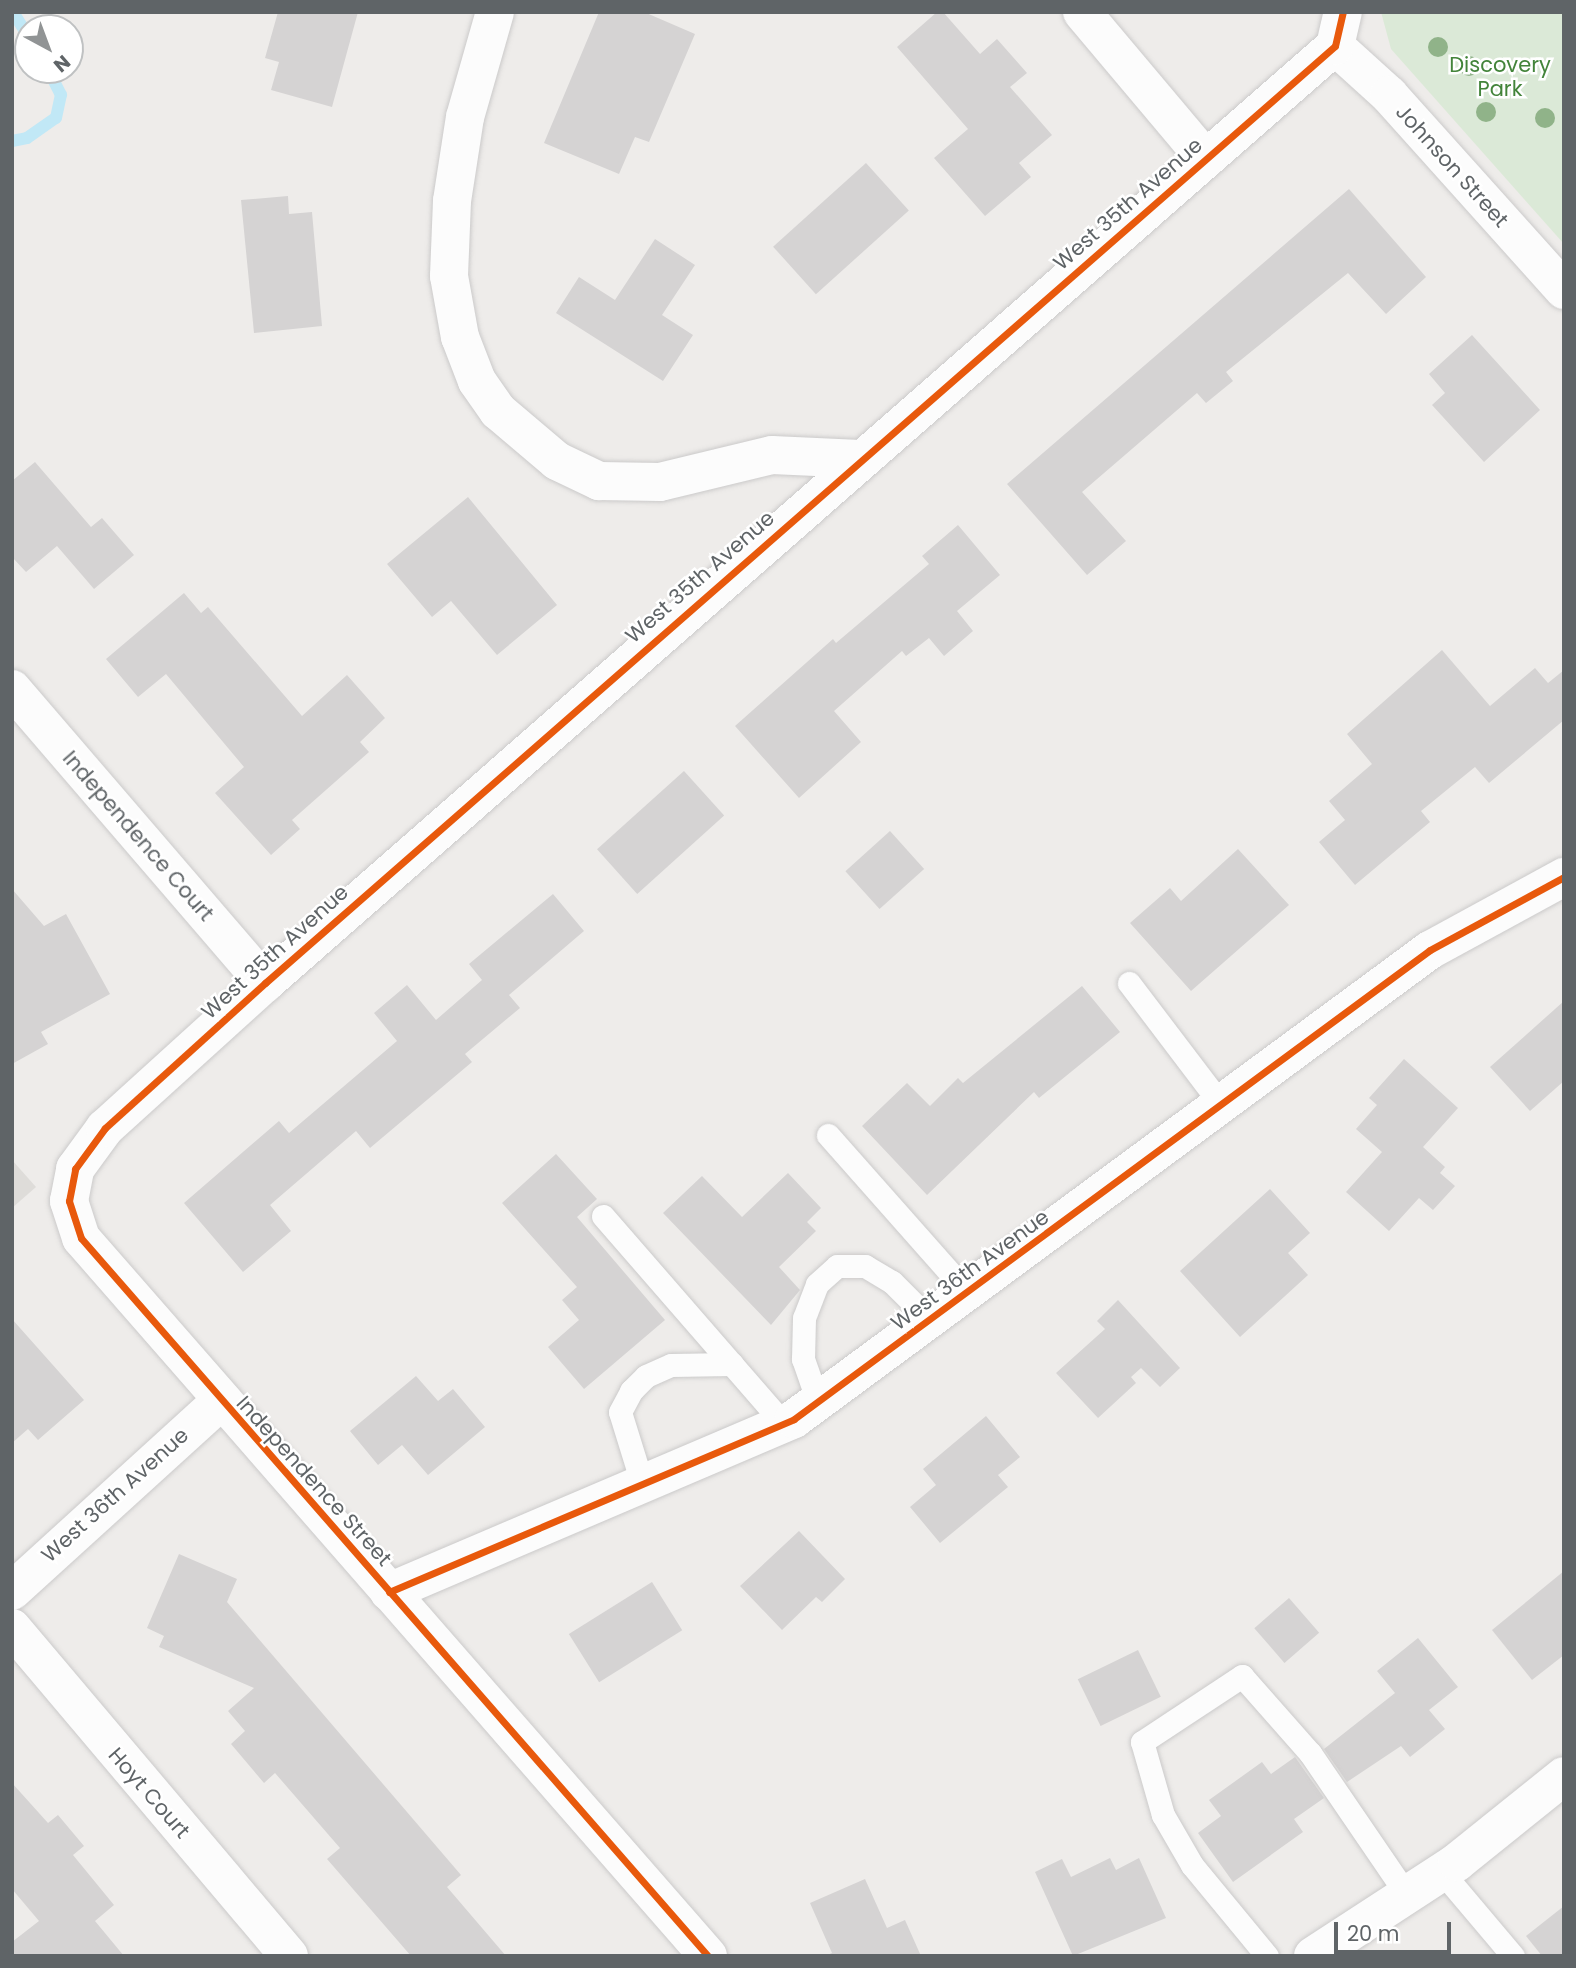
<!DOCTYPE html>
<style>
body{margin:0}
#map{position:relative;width:1576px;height:1968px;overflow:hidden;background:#eeecea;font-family:Poppins,sans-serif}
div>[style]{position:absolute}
.education>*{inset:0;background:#dedcd9}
.green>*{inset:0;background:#dbe9d7}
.stream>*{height:12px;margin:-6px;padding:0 6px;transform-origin:6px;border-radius:6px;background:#c1e8f6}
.building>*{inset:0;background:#d5d3d3;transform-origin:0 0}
.roads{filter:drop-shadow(0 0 2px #cbcaca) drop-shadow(0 0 2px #cbcaca)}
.service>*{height:23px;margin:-11.5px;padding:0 11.5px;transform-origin:11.5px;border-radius:11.5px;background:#fcfcfc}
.minor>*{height:38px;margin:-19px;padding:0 19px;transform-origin:19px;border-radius:19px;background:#fcfcfc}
.cycleway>*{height:7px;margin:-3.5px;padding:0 3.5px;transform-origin:3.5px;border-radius:3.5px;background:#e8590c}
.trees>*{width:20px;height:20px;margin:-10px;border-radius:50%;background:#90b389}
span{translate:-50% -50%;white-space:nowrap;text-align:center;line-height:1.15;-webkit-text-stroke:5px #fff;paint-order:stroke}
.park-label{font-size:21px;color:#43843a}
.street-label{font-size:21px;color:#5f6467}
.frame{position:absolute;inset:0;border:14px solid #5f6467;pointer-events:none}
.north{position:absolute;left:14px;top:14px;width:70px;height:70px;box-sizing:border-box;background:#fff;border:2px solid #bfc1c2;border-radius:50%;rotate:139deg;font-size:19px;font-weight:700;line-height:28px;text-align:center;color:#5f6467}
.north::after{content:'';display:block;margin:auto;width:24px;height:32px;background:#919495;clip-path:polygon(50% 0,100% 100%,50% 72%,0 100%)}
.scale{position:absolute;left:1334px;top:1922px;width:117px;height:32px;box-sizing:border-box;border:4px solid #5f6467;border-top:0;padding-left:9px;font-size:21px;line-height:24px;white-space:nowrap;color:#5f6467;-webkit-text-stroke:5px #fff;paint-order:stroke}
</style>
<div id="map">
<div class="education">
<div style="clip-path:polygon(12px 1160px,36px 1187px,12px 1208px)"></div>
</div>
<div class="green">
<div style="clip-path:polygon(1381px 12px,1564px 12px,1564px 244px,1391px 49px)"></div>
</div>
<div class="stream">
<div style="left:13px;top:12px;width:28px;rotate:58deg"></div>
<div style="left:12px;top:141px;width:15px;rotate:-11deg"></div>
<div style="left:27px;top:138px;width:35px;rotate:-35deg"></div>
<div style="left:56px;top:118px;width:24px;rotate:-78deg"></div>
<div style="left:61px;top:95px;width:28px;rotate:-117deg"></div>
</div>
<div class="building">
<div style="clip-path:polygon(278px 12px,358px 12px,332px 107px,271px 90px,279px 62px,265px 58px)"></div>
<div style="clip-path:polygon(599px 12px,644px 12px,695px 34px,649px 142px,635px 137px,619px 174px,544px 143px)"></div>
<div style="clip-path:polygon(937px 12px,943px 12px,980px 54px,997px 39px,1027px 73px,1010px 87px,1052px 135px,1019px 163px,1031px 177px,985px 216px,934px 158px,968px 129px,897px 47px)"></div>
<div style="left:866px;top:163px;width:64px;height:125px;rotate:48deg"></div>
<div style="clip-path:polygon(1349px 189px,1426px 277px,1386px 314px,1348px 273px,1226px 372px,1233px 381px,1206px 403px,1197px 393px,1082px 492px,1126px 541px,1087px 575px,1007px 484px)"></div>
<div style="clip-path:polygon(288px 196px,289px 214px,312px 212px,322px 326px,254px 333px,241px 200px)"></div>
<div style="clip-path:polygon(655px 239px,695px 265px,662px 315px,693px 335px,663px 381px,556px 313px,579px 277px,615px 300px)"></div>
<div style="clip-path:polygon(1472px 335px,1540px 410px,1484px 462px,1432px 405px,1445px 393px,1429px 374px)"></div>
<div style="clip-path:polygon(35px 462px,91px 527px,102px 518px,134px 555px,94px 589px,57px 546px,26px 572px,12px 557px,12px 481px)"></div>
<div style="clip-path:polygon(468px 497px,557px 605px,497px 655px,451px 601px,432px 617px,387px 564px)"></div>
<div style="clip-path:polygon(958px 525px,1000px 575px,957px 611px,973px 631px,944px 656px,929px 638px,906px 656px,902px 651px,834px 711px,861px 742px,799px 798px,735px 726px,833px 639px,836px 643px,929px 564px,922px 556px)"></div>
<div style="clip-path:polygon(184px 593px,201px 613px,208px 607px,302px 716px,347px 675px,385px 718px,360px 742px,369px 752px,292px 820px,300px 829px,271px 855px,215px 793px,244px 767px,166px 674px,138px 697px,106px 659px)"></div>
<div style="clip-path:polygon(1442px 650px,1490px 706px,1535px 668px,1548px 683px,1564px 670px,1564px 720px,1489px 783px,1475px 767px,1421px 811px,1430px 822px,1355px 885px,1319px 842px,1345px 820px,1329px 801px,1372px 764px,1347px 734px)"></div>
<div style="left:684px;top:771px;width:60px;height:117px;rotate:48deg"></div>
<div style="left:890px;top:831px;width:51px;height:60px;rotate:48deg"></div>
<div style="clip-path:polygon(1238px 849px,1289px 905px,1191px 991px,1130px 923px,1170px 888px,1181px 901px)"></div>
<div style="clip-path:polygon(12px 889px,44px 926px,66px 914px,110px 994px,41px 1032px,48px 1044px,12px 1064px)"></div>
<div style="clip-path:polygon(553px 894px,584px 931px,509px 995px,520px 1008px,465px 1054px,472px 1062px,370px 1148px,356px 1131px,270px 1205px,291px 1231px,243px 1272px,184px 1203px,279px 1121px,289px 1133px,397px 1041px,374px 1013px,407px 985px,436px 1020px,482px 980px,469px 964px)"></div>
<div style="clip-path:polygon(1082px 986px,1120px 1032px,1039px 1098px,1034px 1092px,927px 1195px,862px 1126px,907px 1083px,930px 1106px,958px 1078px,963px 1083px)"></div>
<div style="clip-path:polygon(1564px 1001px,1564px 1081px,1530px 1111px,1490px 1067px)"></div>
<div style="clip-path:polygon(1404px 1059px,1458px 1108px,1423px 1147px,1445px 1167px,1440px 1173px,1455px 1186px,1433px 1210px,1419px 1198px,1389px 1231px,1346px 1192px,1382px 1152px,1356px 1129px,1377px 1105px,1369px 1098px)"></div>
<div style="clip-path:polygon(556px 1154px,597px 1199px,577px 1217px,665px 1320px,584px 1389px,548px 1347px,579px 1320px,562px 1300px,577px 1287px,502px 1203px)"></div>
<div style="clip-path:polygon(788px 1173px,821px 1208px,807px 1222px,816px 1231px,779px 1267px,800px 1290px,771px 1325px,663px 1213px,702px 1176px,742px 1217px)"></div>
<div style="clip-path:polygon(1270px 1189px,1310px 1233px,1288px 1253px,1308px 1275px,1240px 1337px,1180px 1271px)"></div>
<div style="clip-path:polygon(1118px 1300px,1180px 1368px,1160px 1387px,1141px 1368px,1131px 1377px,1136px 1383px,1098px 1418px,1056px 1373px,1105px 1329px,1097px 1321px)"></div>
<div style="clip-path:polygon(12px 1319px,84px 1400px,38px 1440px,28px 1429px,12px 1443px)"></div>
<div style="clip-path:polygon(416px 1376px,438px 1401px,453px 1389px,485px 1427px,428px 1475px,402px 1445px,378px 1465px,350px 1431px)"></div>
<div style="clip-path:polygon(986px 1416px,1020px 1457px,998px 1475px,1008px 1487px,940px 1543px,910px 1507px,936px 1485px,923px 1469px)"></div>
<div style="clip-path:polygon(799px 1531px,845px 1579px,822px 1602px,816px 1597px,782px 1630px,740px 1586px)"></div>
<div style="clip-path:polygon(179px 1554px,237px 1579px,227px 1602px,461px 1875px,447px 1887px,506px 1956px,411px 1956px,327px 1859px,340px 1848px,275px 1773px,264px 1783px,231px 1744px,245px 1731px,228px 1711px,254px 1688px,159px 1647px,164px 1636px,147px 1628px)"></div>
<div style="clip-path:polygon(1564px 1571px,1564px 1655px,1532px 1680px,1492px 1630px)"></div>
<div style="left:652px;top:1582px;width:57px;height:98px;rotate:58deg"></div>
<div style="left:1289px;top:1598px;width:46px;height:46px;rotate:49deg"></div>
<div style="clip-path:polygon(1418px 1638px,1458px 1687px,1429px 1710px,1445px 1729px,1410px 1757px,1401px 1746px,1347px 1782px,1324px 1749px,1395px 1693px,1377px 1671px)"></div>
<div style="left:1138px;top:1650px;width:52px;height:67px;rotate:64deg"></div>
<div style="clip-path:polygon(1295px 1757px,1324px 1798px,1294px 1819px,1303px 1832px,1233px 1882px,1198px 1833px,1221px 1816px,1209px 1800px,1262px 1762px,1271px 1774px)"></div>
<div style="clip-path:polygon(12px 1783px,48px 1823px,58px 1815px,84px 1846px,73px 1855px,114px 1905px,95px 1921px,124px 1956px,12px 1956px,12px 1942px,39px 1921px,12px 1889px)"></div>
<div style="clip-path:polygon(1110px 1858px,1116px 1870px,1139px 1858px,1166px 1918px,1073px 1956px,1035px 1872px,1062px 1859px,1071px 1877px)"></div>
<div style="clip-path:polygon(865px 1879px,887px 1928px,905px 1920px,921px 1956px,825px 1956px,832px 1953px,810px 1903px)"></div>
<div style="clip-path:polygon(1564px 1906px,1564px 1956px,1542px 1956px,1526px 1936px)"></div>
</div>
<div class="roads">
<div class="service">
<div style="left:1129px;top:983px;width:151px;rotate:52.8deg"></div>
<div style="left:828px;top:1135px;width:211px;rotate:48.5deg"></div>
<div style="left:603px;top:1216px;width:274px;rotate:49deg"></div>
<div style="left:818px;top:1402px;width:46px;rotate:-109.2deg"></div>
<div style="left:803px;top:1359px;width:41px;rotate:-88.6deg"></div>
<div style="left:804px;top:1318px;width:36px;rotate:-69deg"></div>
<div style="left:817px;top:1284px;width:27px;rotate:-42deg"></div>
<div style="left:837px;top:1266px;width:28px"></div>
<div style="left:865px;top:1266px;width:31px;rotate:31deg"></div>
<div style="left:892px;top:1282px;width:54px;rotate:45deg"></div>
<div style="left:642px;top:1483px;width:74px;rotate:-107.2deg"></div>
<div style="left:620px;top:1412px;width:24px;rotate:-62deg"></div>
<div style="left:631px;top:1391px;width:21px;rotate:-45deg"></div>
<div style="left:646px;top:1376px;width:27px;rotate:-24deg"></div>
<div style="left:671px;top:1365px;width:61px;rotate:-0.9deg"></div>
<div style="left:1442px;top:1872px;width:110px;rotate:49.8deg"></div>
<div style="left:1267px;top:1956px;width:118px;rotate:-129.5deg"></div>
<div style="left:1192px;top:1865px;width:58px;rotate:-120.1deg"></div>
<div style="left:1163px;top:1815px;width:76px;rotate:-106deg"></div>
<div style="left:1142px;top:1742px;width:120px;rotate:-33.4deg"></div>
<div style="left:1242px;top:1676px;width:103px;rotate:48.6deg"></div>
<div style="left:1310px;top:1753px;width:172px;rotate:55.7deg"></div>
</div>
<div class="minor">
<div style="left:495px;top:12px;width:109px;rotate:105.9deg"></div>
<div style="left:465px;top:117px;width:85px;rotate:98.8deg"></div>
<div style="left:452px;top:201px;width:75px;rotate:92.3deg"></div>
<div style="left:449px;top:276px;width:62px;rotate:79.8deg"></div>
<div style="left:460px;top:337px;width:47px;rotate:68.9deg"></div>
<div style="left:477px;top:381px;width:37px;rotate:55deg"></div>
<div style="left:498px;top:411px;width:77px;rotate:40.3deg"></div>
<div style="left:557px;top:461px;width:47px;rotate:25.5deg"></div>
<div style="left:599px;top:481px;width:61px;rotate:0.9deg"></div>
<div style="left:660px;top:482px;width:115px;rotate:-13.6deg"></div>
<div style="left:772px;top:455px;width:88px;rotate:2.6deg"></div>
<div style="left:1082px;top:12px;width:192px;rotate:49.9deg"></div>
<div style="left:1335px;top:46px;width:73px;rotate:42.2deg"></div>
<div style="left:1389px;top:95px;width:262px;rotate:48.1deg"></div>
<div style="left:12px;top:689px;width:388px;rotate:49.3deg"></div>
<div style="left:12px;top:1591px;width:281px;rotate:-42.3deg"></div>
<div style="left:389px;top:1592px;width:440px;rotate:-23.1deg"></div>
<div style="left:794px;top:1419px;width:790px;rotate:-36.41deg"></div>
<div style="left:1430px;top:950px;width:153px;rotate:-28.6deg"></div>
<div style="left:12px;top:1628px;width:429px;rotate:49.8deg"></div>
<div style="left:708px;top:1956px;width:953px;rotate:-131.13deg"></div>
<div style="left:81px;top:1238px;width:39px;rotate:-108deg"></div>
<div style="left:69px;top:1201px;width:33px;rotate:-79deg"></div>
<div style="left:75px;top:1169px;width:51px;rotate:-53.8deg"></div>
<div style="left:105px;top:1128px;width:216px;rotate:-42.2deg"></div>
<div style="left:265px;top:983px;width:1422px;rotate:-41.21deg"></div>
<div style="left:1335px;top:46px;width:35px;rotate:-77deg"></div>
<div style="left:1313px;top:1956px;width:172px;rotate:-33.1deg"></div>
<div style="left:1457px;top:1862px;width:137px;rotate:-38.8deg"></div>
</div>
</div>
<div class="cycleway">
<div style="left:389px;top:1592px;width:440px;rotate:-23.1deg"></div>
<div style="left:794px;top:1419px;width:790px;rotate:-36.41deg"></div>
<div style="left:1430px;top:950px;width:153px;rotate:-28.6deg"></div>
<div style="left:708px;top:1956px;width:953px;rotate:-131.13deg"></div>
<div style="left:81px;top:1238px;width:39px;rotate:-108deg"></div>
<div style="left:69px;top:1201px;width:33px;rotate:-79deg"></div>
<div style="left:75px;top:1169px;width:51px;rotate:-53.8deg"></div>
<div style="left:105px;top:1128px;width:216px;rotate:-42.2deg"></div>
<div style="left:265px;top:983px;width:1422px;rotate:-41.21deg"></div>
<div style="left:1335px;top:46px;width:35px;rotate:-77deg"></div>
</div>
<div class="trees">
<div style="left:1438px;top:47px"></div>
<div style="left:1469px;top:66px"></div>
<div style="left:1486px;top:112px"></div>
<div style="left:1545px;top:118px"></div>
</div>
<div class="park-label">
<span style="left:1500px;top:77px">Discovery<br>Park</span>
</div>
<div class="street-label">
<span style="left:1452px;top:166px;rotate:48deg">Johnson Street</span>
<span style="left:1128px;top:204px;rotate:-41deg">West 35th Avenue</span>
<span style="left:700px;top:577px;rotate:-41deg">West 35th Avenue</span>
<span style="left:138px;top:836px;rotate:49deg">Independence Court</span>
<span style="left:275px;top:952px;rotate:-42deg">West 35th Avenue</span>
<span style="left:970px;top:1270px;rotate:-36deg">West 36th Avenue</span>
<span style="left:314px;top:1481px;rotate:48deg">Independence Street</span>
<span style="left:115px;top:1495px;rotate:-42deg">West 36th Avenue</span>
<span style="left:149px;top:1793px;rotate:49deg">Hoyt Court</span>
</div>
<div class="frame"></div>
<div class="north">N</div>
<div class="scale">20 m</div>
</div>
